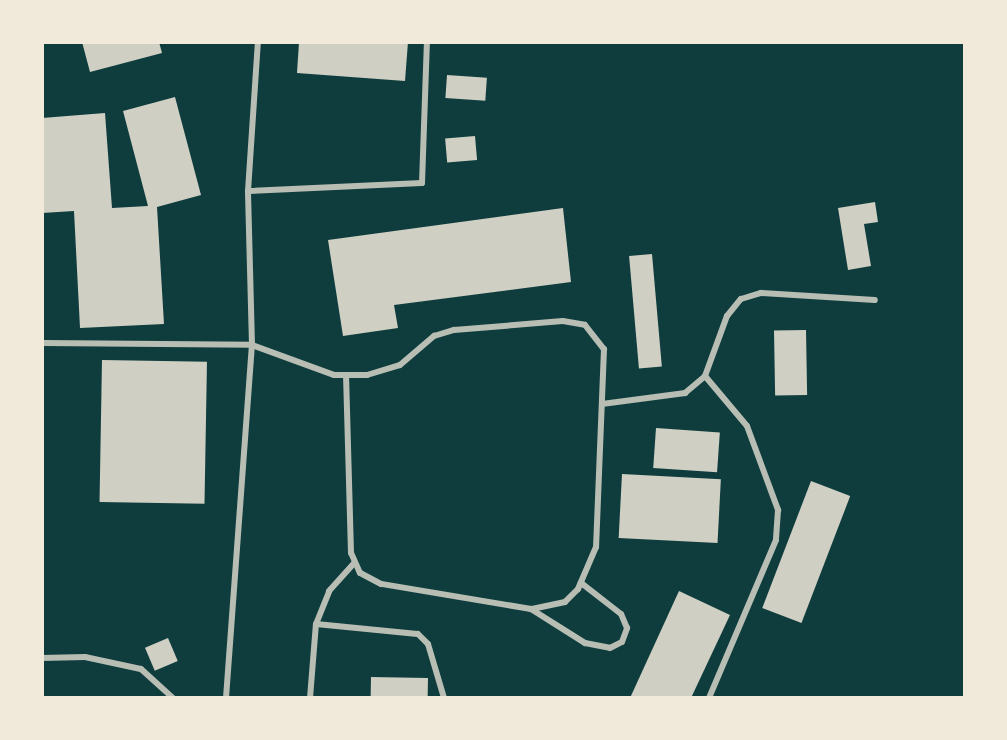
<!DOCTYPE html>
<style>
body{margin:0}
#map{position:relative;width:1007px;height:740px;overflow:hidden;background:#0f3d3e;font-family:Roboto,sans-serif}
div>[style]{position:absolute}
.building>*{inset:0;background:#cfcfc3;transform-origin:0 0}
.service>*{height:6px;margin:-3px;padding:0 3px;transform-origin:3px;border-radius:3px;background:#b8beb3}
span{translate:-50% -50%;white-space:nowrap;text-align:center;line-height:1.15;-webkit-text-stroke:6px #f1e9da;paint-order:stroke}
.frame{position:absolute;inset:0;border:44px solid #f1e9da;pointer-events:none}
</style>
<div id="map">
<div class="building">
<div style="clip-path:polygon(82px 42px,159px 42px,162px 53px,90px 72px)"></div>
<div style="clip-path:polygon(299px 42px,408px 42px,405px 81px,297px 73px)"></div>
<div style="left:447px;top:75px;width:40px;height:23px;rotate:4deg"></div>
<div style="clip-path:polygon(175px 97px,201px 195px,157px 207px,164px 324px,80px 328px,74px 211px,42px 213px,42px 118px,105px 113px,112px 208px,148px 206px,123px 111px)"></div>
<div style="left:475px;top:136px;width:24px;height:30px;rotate:85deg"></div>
<div style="clip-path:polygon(875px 202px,878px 222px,864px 224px,871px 266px,848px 270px,838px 208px)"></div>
<div style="clip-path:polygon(563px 208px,571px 282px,394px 305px,398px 328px,343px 336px,328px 240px)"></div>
<div style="left:652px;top:254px;width:113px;height:23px;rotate:85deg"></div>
<div style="left:806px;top:330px;width:65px;height:32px;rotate:89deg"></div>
<div style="left:102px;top:360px;width:105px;height:142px;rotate:1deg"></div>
<div style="left:656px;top:428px;width:64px;height:40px;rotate:4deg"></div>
<div style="left:622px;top:474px;width:99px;height:64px;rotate:3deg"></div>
<div style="left:811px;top:481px;width:42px;height:136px;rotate:21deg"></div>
<div style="clip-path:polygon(679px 591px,730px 615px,691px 698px,630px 698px)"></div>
<div style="left:168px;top:638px;width:25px;height:25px;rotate:67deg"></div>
<div style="left:371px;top:677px;width:57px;height:21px;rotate:1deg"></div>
</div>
<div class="service">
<div style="left:248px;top:191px;width:174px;rotate:-2.6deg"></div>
<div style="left:422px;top:183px;width:141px;rotate:-88deg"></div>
<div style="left:42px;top:343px;width:210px;rotate:0.5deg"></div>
<div style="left:252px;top:345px;width:87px;rotate:20.1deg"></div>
<div style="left:334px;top:375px;width:33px"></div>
<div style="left:367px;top:375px;width:34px;rotate:-17deg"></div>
<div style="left:400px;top:365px;width:45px;rotate:-40.5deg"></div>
<div style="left:434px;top:336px;width:21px;rotate:-17deg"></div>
<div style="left:454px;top:330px;width:109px;rotate:-4.7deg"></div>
<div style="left:563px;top:321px;width:22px;rotate:10deg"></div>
<div style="left:585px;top:325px;width:31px;rotate:52deg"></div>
<div style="left:604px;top:349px;width:198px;rotate:92.3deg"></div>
<div style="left:596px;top:547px;width:46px;rotate:113.2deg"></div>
<div style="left:578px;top:589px;width:18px;rotate:135deg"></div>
<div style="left:565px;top:602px;width:35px;rotate:168deg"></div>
<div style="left:531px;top:609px;width:152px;rotate:-170.5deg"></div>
<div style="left:381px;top:584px;width:24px;rotate:-152deg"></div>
<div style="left:360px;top:573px;width:22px;rotate:-114deg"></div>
<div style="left:351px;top:553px;width:178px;rotate:-91.6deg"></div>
<div style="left:705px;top:376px;width:65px;rotate:50deg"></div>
<div style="left:747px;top:426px;width:90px;rotate:69.7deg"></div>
<div style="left:778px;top:510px;width:30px;rotate:94deg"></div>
<div style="left:776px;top:540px;width:172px;rotate:113deg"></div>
<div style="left:602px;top:404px;width:84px;rotate:-7.5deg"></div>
<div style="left:685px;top:393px;width:26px;rotate:-40deg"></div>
<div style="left:705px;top:376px;width:64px;rotate:-69.9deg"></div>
<div style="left:727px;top:316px;width:22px;rotate:-51deg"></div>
<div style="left:741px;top:299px;width:21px;rotate:-17deg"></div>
<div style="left:761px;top:293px;width:114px;rotate:3.5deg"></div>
<div style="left:531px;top:609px;width:64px;rotate:32.2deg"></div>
<div style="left:585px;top:643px;width:25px;rotate:11deg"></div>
<div style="left:610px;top:648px;width:13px;rotate:-27deg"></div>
<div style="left:622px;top:642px;width:15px;rotate:-70deg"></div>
<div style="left:627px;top:628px;width:15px;rotate:-113deg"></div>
<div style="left:621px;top:614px;width:51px;rotate:-142.2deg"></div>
<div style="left:316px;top:624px;width:102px;rotate:5.6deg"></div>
<div style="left:418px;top:634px;width:14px;rotate:45deg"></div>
<div style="left:428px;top:644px;width:56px;rotate:73.5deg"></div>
<div style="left:42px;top:658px;width:43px;rotate:-1.3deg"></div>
<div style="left:85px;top:657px;width:57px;rotate:12.1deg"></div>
<div style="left:141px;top:669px;width:43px;rotate:42.2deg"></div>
<div style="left:226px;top:698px;width:354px;rotate:-85.8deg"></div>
<div style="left:252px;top:345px;width:154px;rotate:-91.5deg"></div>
<div style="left:248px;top:191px;width:149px;rotate:-86.2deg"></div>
<div style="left:310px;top:698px;width:74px;rotate:-85.4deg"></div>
<div style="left:316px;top:624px;width:35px;rotate:-68deg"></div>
<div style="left:329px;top:591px;width:38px;rotate:-48deg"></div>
</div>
<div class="frame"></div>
</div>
